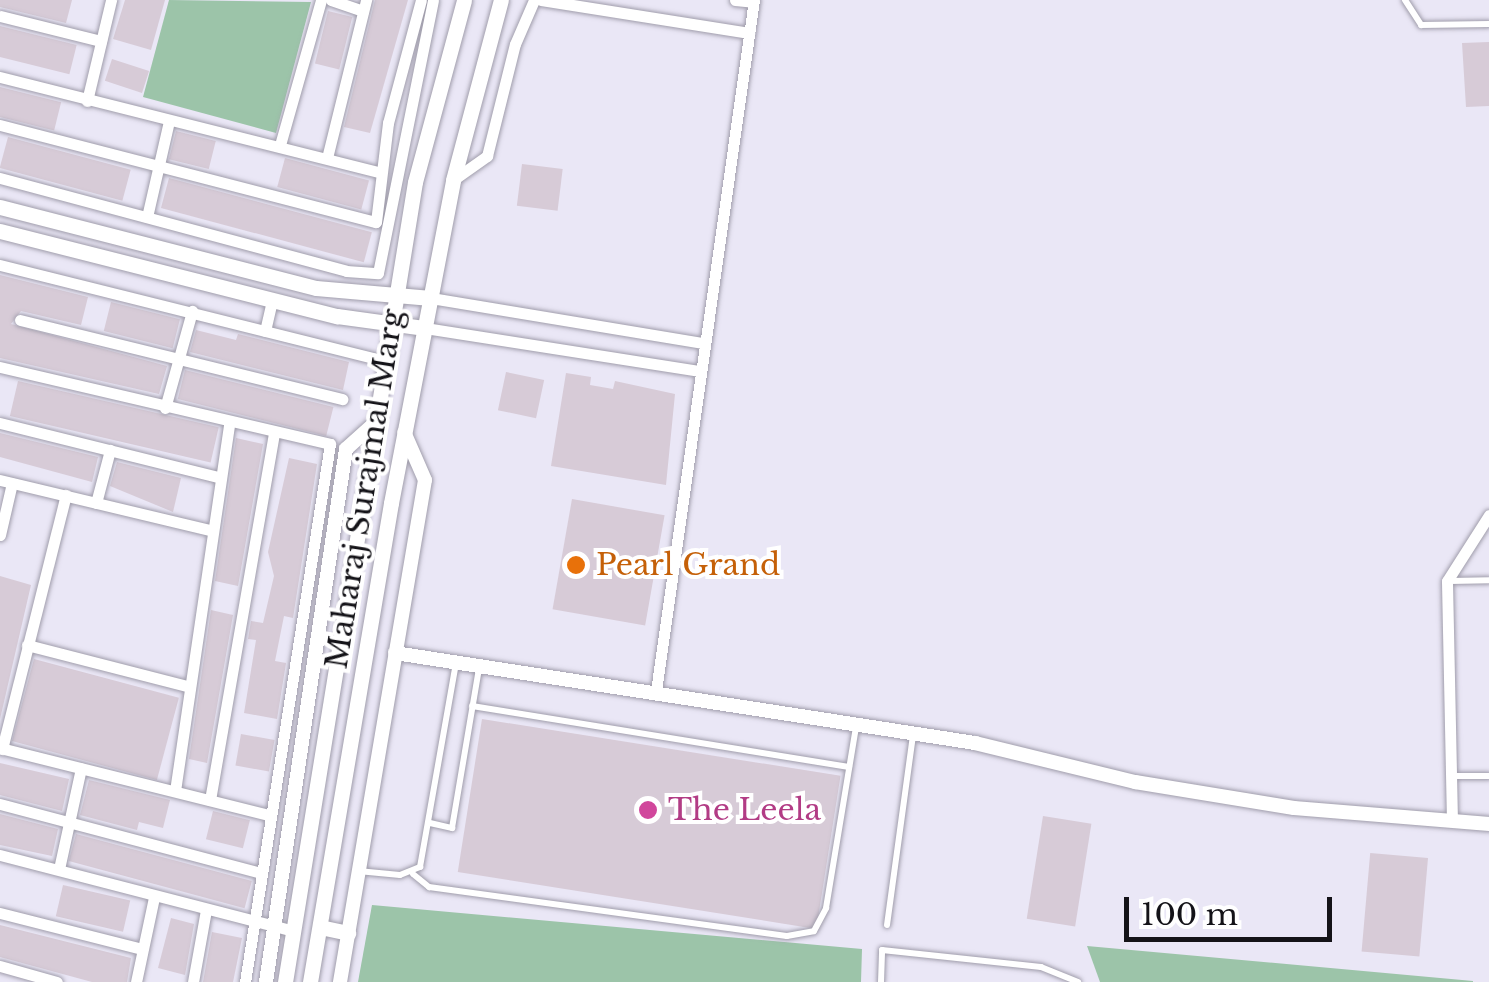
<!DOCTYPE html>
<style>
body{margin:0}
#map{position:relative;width:1489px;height:982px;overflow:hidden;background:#eae7f6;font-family:"Libre Baskerville",serif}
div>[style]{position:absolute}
.green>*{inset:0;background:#9cc4a9}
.building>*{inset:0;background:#d7cbd7;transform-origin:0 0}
.roads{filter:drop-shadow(0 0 2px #a09dab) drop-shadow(0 0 2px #a09dab)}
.service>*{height:6px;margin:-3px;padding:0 3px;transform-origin:3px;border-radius:3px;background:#fff}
.minor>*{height:11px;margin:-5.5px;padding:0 5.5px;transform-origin:5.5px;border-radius:5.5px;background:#fff}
.tertiary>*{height:14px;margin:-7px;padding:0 7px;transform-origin:7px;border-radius:7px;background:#fff}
.secondary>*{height:15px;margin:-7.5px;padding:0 7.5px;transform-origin:7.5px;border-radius:7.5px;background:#fff}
.dots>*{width:28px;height:28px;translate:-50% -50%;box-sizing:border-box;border:5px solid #fff;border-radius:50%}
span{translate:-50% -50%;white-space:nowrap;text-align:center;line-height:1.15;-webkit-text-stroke:8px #fff;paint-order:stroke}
.street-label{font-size:30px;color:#141318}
.food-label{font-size:30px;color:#c56008}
.left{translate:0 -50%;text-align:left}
.hotel-label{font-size:30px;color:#b23c85}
.scale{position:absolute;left:1124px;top:897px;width:208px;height:45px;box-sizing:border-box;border:5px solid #141318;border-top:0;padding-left:12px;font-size:30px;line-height:35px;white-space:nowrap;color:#141318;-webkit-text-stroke:8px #fff;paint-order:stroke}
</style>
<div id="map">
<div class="green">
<div style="clip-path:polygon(169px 0,311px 2px,276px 133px,143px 97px)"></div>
<div style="clip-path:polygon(372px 905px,862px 949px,861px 982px,358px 982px)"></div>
<div style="clip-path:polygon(1087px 946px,1473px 981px,1473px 982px,1100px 982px)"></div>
</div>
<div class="building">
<div style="clip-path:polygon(0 0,72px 0,66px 23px,0 7px)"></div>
<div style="clip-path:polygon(125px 0,165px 0,151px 50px,113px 39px)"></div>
<div style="clip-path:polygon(375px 0,408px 0,370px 133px,344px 127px)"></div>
<div style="left:328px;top:11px;width:25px;height:54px;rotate:14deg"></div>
<div style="left:0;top:26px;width:79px;height:30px;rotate:14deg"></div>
<div style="clip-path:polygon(1489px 42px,1489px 106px,1466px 107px,1462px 43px)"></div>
<div style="left:112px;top:59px;width:39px;height:23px;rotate:18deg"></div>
<div style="left:0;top:87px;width:63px;height:29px;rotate:14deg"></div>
<div style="left:176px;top:131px;width:41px;height:29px;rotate:14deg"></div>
<div style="left:8px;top:137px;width:127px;height:32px;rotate:15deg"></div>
<div style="left:285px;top:158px;width:87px;height:30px;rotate:15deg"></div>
<div style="left:522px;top:164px;width:41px;height:42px;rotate:7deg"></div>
<div style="left:169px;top:178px;width:210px;height:31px;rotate:15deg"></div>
<div style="clip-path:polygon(0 275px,88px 297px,81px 325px,21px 311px,11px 324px,167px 366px,159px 394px,0 358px)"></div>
<div style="left:111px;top:302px;width:71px;height:30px;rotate:14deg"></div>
<div style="clip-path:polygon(196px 330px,236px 340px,238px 334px,349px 362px,343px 390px,190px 352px)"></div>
<div style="left:185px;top:370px;width:153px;height:30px;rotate:14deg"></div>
<div style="left:506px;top:372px;width:39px;height:39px;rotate:12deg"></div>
<div style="clip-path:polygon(566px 373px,591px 377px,590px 385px,613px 389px,615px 381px,675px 394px,666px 485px,551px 466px)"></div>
<div style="left:18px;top:381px;width:206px;height:36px;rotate:13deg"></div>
<div style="clip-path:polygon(0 433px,98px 457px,92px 482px,0 457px)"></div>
<div style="clip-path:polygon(236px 438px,263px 444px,238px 586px,215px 581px)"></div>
<div style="clip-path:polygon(289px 458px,317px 464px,293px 618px,284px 616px,275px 661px,286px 663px,277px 719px,244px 713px,256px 640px,248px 639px,251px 621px,263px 623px,274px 576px,268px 552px)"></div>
<div style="clip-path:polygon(117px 462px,181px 478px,173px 512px,110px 486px)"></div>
<div style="left:572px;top:499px;width:94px;height:112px;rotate:10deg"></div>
<div style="clip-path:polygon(0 576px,31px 585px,0 719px)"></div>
<div style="clip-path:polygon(211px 610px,233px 615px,207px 763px,189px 759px)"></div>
<div style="left:34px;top:659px;width:150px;height:85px;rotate:15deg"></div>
<div style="left:482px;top:719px;width:363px;height:155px;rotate:9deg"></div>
<div style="left:241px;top:734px;width:34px;height:32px;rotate:10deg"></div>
<div style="clip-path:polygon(0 763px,69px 779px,62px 811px,0 795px)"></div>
<div style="clip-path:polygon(89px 780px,170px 800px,163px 828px,139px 822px,137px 830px,80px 815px)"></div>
<div style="left:213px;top:811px;width:38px;height:29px;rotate:14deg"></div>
<div style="clip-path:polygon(0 814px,58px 829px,52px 856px,0 845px)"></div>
<div style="left:1043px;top:816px;width:49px;height:104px;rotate:9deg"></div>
<div style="left:76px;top:834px;width:182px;height:28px;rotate:15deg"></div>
<div style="left:1428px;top:858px;width:99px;height:58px;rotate:95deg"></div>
<div style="left:63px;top:885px;width:69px;height:32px;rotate:13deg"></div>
<div style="clip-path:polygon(171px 918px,194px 924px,185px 975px,158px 968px)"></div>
<div style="clip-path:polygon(0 925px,131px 958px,127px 982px,92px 982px,0 957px)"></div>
<div style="clip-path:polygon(212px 932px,242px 938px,233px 982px,203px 982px)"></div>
</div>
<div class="roads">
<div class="service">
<div style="left:1405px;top:0;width:30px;rotate:57deg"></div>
<div style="left:1421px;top:25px;width:68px;rotate:-0.8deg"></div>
<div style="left:1450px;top:581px;width:39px;rotate:-1deg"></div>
<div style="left:472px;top:706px;width:382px;rotate:9.2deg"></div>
<div style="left:1455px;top:776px;width:34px"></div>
<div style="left:430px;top:823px;width:23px;rotate:13deg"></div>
<div style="left:452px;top:828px;width:161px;rotate:-80.4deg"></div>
<div style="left:358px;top:871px;width:42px;rotate:5.4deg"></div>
<div style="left:400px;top:875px;width:22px;rotate:-22deg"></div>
<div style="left:420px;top:867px;width:207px;rotate:-80deg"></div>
<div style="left:413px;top:874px;width:21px;rotate:39deg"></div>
<div style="left:429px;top:887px;width:361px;rotate:7.8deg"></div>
<div style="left:787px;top:936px;width:27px;rotate:-10deg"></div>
<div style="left:814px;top:931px;width:26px;rotate:-62deg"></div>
<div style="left:826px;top:908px;width:183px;rotate:-80.6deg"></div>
<div style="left:887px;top:925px;width:192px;rotate:-82.2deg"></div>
<div style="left:881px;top:982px;width:32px;rotate:-88deg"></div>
<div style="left:882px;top:950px;width:160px;rotate:6.1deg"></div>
<div style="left:1041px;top:967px;width:40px;rotate:22deg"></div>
</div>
<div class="minor">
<div style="left:331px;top:0;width:34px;rotate:19deg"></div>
<div style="left:541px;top:0;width:211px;rotate:9deg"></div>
<div style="left:735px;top:0;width:18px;rotate:6deg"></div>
<div style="left:0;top:16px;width:104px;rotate:13.9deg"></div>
<div style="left:0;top:77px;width:393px;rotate:14.1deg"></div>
<div style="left:87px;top:101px;width:104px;rotate:-76.6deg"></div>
<div style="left:0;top:125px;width:388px;rotate:14.5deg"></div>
<div style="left:376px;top:222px;width:100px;rotate:-83.1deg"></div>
<div style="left:388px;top:123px;width:127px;rotate:-75deg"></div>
<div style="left:280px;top:145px;width:151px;rotate:-74.2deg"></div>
<div style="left:327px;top:158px;width:163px;rotate:-76.1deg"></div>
<div style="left:0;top:178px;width:358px;rotate:15deg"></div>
<div style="left:346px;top:271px;width:32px;rotate:4deg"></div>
<div style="left:378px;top:273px;width:278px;rotate:-78.6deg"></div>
<div style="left:453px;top:180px;width:42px;rotate:-35.2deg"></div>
<div style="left:487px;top:156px;width:115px;rotate:-76deg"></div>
<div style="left:515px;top:44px;width:48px;rotate:-66.6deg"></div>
<div style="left:147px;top:217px;width:98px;rotate:-77.1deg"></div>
<div style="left:0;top:265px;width:398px;rotate:14deg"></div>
<div style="left:431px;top:298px;width:276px;rotate:9.4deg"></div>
<div style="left:20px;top:320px;width:332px;rotate:13.8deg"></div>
<div style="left:425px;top:328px;width:277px;rotate:8.9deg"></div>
<div style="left:265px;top:331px;width:32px;rotate:-77deg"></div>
<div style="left:0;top:367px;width:339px;rotate:13.1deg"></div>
<div style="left:330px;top:444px;width:545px;rotate:98.98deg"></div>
<div style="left:165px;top:408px;width:101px;rotate:-74.4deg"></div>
<div style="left:0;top:423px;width:225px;rotate:13.9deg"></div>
<div style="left:0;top:480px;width:216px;rotate:13.4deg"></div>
<div style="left:96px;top:503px;width:55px;rotate:-75.2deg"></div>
<div style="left:0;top:535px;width:53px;rotate:-77deg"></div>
<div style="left:27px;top:645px;width:168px;rotate:14.4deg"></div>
<div style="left:656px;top:691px;width:698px;rotate:-81.93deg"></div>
<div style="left:0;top:748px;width:277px;rotate:14deg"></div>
<div style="left:2px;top:749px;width:262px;rotate:-75.9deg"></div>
<div style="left:175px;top:791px;width:371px;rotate:-81.6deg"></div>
<div style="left:210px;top:800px;width:373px;rotate:-80.1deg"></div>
<div style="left:0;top:804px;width:271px;rotate:14.8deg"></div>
<div style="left:1452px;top:821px;width:240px;rotate:-91.2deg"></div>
<div style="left:1447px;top:581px;width:78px;rotate:-57.5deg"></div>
<div style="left:0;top:855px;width:303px;rotate:14.5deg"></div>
<div style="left:59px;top:869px;width:103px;rotate:-77.7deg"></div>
<div style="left:0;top:913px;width:146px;rotate:14.2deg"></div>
<div style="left:0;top:966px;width:59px;rotate:15.7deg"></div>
<div style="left:136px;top:982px;width:87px;rotate:-78deg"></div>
<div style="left:193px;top:982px;width:73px;rotate:-79.8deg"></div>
</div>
<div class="tertiary">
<div style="left:395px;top:653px;width:587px;rotate:8.82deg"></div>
<div style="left:975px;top:743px;width:165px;rotate:13.7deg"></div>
<div style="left:1135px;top:782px;width:161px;rotate:9.3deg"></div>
<div style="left:1294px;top:808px;width:196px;rotate:4.7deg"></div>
<div style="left:266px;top:982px;width:539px;rotate:-81.46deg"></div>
<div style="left:346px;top:449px;width:39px;rotate:-42deg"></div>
<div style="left:340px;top:982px;width:509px;rotate:-80.39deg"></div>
<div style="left:425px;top:480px;width:52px;rotate:-113.6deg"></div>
</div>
<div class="secondary">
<div style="left:0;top:207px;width:326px;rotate:14.4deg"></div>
<div style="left:316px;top:288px;width:115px;rotate:5deg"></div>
<div style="left:0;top:231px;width:348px;rotate:14.2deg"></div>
<div style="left:337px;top:316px;width:89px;rotate:7.8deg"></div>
<div style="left:320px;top:927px;width:29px;rotate:12deg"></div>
<div style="left:285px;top:982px;width:810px;rotate:-80.77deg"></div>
<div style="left:415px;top:182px;width:188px;rotate:-74.9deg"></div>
<div style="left:310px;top:982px;width:486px;rotate:-80.4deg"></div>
<div style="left:391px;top:503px;width:329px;rotate:-79.1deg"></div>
<div style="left:453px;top:180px;width:186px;rotate:-75.1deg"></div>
</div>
</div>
<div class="dots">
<div style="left:576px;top:565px;background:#e8710a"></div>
<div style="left:648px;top:810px;background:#d1479c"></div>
</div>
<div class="street-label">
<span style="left:365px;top:489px;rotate:-81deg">Maharaj Surajmal Marg</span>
</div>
<div class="food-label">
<span class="left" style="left:596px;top:565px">Pearl Grand</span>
</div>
<div class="hotel-label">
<span class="left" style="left:668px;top:810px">The Leela</span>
</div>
<div class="scale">100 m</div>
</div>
